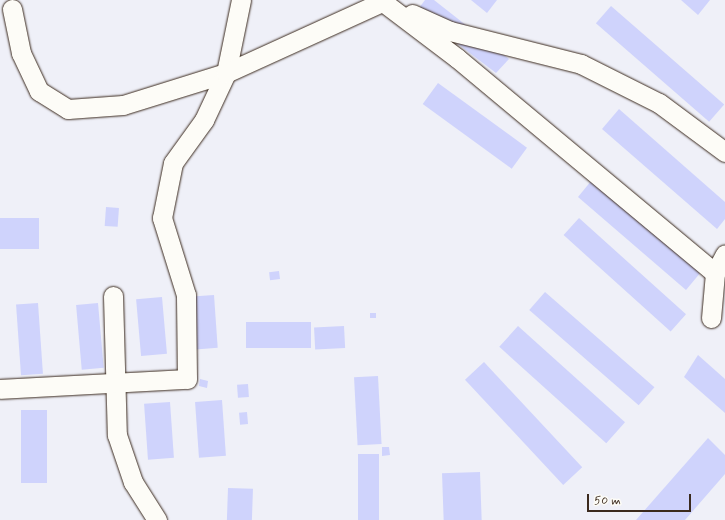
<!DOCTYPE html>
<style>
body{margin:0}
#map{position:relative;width:725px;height:520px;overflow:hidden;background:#eff0f8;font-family:Mynerve,sans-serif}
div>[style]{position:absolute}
.building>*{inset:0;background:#cfd3fc;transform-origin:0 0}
.roads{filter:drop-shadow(0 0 1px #3b2a1e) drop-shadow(0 0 1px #3b2a1e)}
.minor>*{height:19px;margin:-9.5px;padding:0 9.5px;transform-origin:9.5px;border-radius:9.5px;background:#fdfcf7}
span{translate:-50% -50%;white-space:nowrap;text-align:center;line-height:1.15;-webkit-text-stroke:3px #fdfcf7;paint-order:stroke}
.scale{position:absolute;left:587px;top:494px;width:104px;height:18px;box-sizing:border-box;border:2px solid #3b2a1e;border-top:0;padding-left:5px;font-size:12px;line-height:14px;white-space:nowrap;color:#3b2a1e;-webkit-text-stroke:3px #fdfcf7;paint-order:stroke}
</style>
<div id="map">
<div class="building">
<div style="clip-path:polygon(425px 0,434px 0,509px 59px,496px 73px,416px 12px)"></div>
<div style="clip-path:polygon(471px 0,497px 0,487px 13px)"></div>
<div style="clip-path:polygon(681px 0,710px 0,698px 15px)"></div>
<div style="left:611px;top:6px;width:150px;height:23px;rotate:41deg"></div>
<div style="left:438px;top:83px;width:110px;height:26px;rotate:36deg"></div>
<div style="clip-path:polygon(619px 109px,725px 202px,725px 219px,717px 229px,602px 129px)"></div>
<div style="clip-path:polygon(596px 175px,701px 272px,686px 290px,578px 197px)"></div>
<div style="left:106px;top:207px;width:13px;height:19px;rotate:4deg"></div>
<div style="left:39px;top:218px;width:31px;height:39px;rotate:90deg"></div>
<div style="left:579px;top:218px;width:144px;height:23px;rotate:42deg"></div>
<div style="left:279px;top:271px;width:8px;height:10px;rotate:83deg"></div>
<div style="left:545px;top:292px;width:145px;height:24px;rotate:41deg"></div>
<div style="left:214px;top:295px;width:53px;height:22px;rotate:86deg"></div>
<div style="left:162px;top:297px;width:57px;height:26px;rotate:85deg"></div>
<div style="left:38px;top:303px;width:71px;height:22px;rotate:86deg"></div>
<div style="left:98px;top:303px;width:65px;height:22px;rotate:85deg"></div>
<div style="left:370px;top:313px;width:6px;height:5px"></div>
<div style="left:311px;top:322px;width:26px;height:65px;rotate:90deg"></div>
<div style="left:344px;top:326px;width:22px;height:30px;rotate:87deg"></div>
<div style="left:518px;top:326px;width:144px;height:28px;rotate:42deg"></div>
<div style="clip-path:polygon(698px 355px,725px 379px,725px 413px,684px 377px)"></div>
<div style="left:484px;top:362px;width:144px;height:26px;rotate:47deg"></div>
<div style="left:378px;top:376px;width:68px;height:24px;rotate:87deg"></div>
<div style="clip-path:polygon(200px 379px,208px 381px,207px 388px,199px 386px)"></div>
<div style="left:248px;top:384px;width:13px;height:11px;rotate:86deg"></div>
<div style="left:222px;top:400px;width:56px;height:27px;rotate:86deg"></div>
<div style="left:170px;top:402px;width:56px;height:26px;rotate:86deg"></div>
<div style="left:21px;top:410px;width:26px;height:73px"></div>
<div style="left:247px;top:412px;width:12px;height:8px;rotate:85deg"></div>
<div style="clip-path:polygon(708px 438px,725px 455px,725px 474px,685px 520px,636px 520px)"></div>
<div style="clip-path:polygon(382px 447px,389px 447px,390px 455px,382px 456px)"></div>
<div style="left:358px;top:454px;width:21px;height:66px"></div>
<div style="left:480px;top:472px;width:48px;height:38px;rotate:88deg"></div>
<div style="left:228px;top:488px;width:25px;height:32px;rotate:2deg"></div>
</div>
<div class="roads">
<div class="minor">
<div style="left:383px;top:2px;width:93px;rotate:37.1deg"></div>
<div style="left:457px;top:58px;width:336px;rotate:39.8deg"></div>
<div style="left:12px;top:9px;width:45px;rotate:78.4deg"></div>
<div style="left:21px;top:53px;width:42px;rotate:64.7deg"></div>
<div style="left:39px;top:91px;width:34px;rotate:32deg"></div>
<div style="left:68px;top:109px;width:55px;rotate:-4.2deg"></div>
<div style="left:123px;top:105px;width:108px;rotate:-17.3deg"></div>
<div style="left:226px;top:73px;width:75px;rotate:-78.4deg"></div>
<div style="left:412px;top:14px;width:42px;rotate:24.1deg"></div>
<div style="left:450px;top:31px;width:135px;rotate:14.1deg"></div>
<div style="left:581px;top:64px;width:87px;rotate:26.6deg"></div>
<div style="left:659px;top:103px;width:82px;rotate:36.6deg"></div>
<div style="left:113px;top:296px;width:139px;rotate:88.4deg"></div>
<div style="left:117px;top:435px;width:50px;rotate:71.2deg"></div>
<div style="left:133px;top:482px;width:45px;rotate:57.7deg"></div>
<div style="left:711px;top:318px;width:45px;rotate:-84.9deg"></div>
<div style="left:715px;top:273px;width:21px;rotate:-62deg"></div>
<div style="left:0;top:389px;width:187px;rotate:-3.1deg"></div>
<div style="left:187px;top:379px;width:84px;rotate:-90.7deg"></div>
<div style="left:186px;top:295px;width:81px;rotate:-107.3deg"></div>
<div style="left:162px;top:218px;width:56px;rotate:-78.7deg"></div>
<div style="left:173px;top:163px;width:53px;rotate:-54.2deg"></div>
<div style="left:204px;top:120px;width:52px;rotate:-64.9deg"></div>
<div style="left:226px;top:73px;width:176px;rotate:-24.5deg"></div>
</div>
</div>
<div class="scale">50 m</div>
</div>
